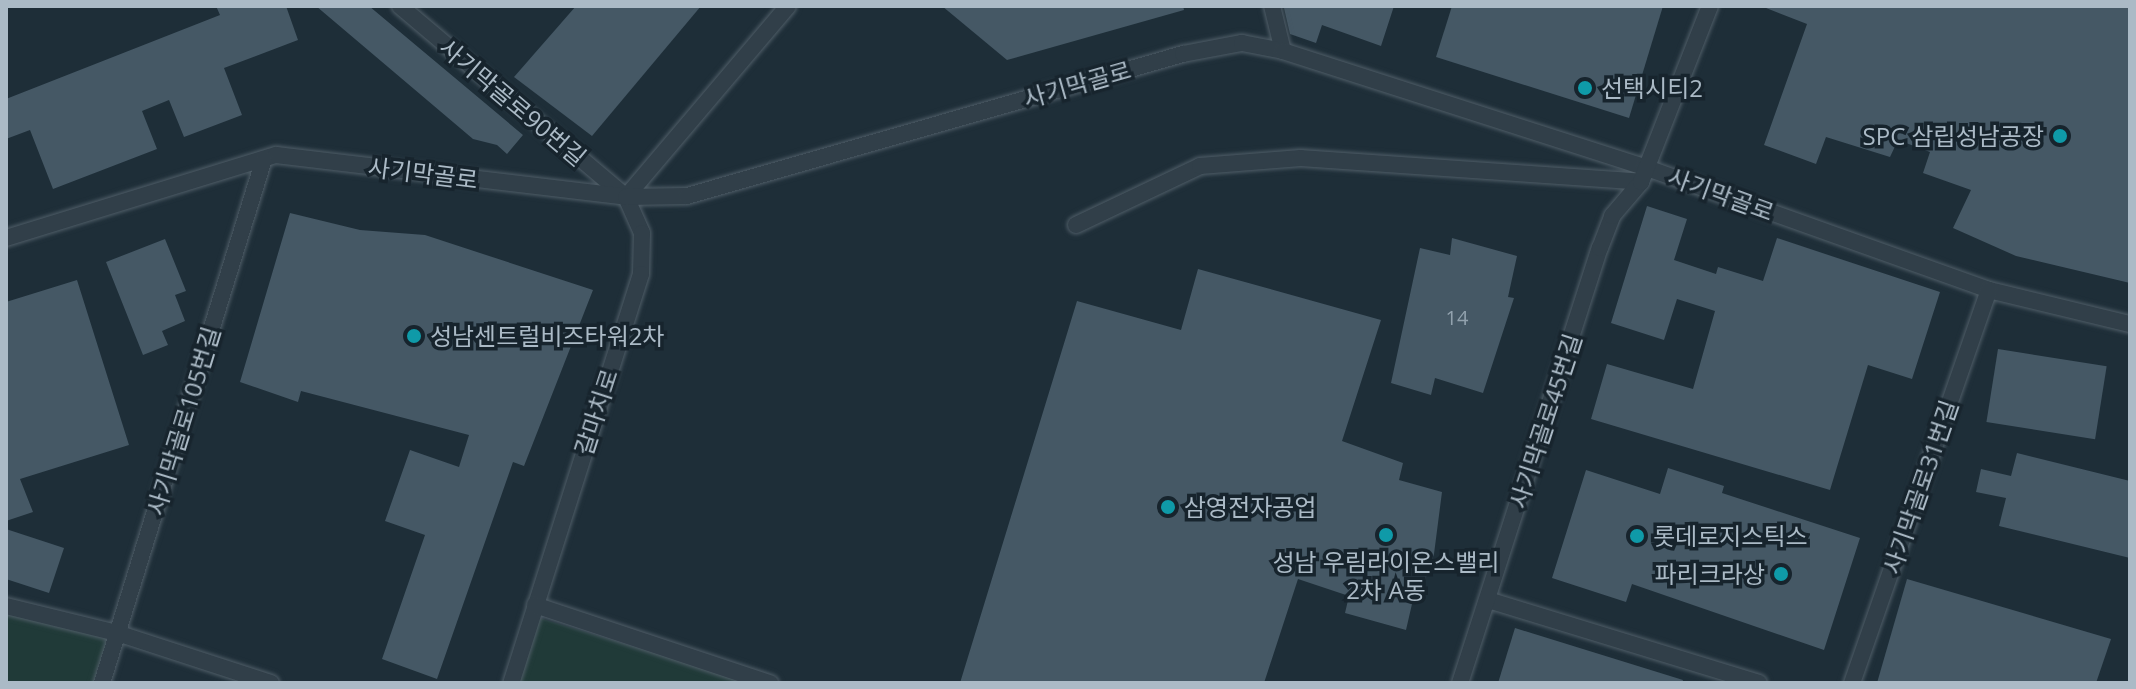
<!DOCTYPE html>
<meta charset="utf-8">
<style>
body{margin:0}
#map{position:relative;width:2136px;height:689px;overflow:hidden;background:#1e2e38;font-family:"Open Sans","Noto Sans KR",sans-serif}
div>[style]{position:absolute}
.green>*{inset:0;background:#203a38}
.building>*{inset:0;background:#455865;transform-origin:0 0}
.roads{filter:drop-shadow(0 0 2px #4f5d67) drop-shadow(0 0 2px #4f5d67)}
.minor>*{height:16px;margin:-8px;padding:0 8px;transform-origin:8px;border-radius:8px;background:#313f49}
.dots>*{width:22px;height:22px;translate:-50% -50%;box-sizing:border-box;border:4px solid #17242d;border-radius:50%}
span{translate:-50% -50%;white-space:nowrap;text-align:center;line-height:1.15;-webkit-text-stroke:7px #17242d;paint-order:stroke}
.number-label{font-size:20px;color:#92a2ae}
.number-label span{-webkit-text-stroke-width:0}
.street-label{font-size:24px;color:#abbac6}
.poi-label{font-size:24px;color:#abbac6}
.left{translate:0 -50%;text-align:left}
.right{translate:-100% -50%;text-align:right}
.frame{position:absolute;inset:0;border:8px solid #abbac6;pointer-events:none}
</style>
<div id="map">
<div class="green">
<div style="clip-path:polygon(6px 606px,117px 633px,102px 683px,6px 683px)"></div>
<div style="clip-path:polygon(533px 616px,753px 683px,512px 683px)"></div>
</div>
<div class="building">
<div style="clip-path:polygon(216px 6px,286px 6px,298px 40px,224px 68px,242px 115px,184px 137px,169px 100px,142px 111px,157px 149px,53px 189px,30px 130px,6px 139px,6px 99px,220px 15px)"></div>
<div style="clip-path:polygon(316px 6px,369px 6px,523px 135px,507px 154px,497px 145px,473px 139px)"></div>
<div style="clip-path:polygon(576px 6px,701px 6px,592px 136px,514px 77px)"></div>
<div style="clip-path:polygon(942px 6px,1183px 6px,1184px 10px,1007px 60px)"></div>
<div style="clip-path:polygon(1288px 6px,1394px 6px,1381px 46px,1322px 25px,1316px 43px,1290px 34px,1284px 8px)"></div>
<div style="clip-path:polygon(1452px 6px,1663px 6px,1629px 118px,1436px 57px)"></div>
<div style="clip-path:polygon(1761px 6px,2130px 6px,2130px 283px,2016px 256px,1953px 228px,1971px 190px,1923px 173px,1930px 152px,1898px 140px,1890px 157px,1826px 137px,1816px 164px,1764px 145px,1807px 24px)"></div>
<div style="clip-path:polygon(1647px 206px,1687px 219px,1674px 260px,1716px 274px,1718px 267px,1763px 281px,1777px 238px,1940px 292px,1912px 379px,1868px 365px,1830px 490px,1591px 419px,1607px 364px,1693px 389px,1715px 311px,1677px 299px,1664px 340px,1611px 323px)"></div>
<div style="clip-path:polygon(290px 213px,360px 230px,425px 235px,593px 290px,524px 466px,513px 462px,437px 679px,382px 659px,425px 535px,385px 521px,410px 450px,459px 467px,469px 435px,301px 391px,298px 402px,240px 382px)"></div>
<div style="clip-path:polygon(1452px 238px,1517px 256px,1508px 297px,1514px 298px,1483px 393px,1435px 378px,1431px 395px,1391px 383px,1420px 248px,1450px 255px)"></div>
<div style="clip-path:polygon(165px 239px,186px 291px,175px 295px,185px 321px,162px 331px,168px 345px,143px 355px,106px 262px)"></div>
<div style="clip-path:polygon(1198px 269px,1381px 320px,1342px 441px,1403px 463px,1399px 480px,1442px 492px,1434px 554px,1421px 592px,1415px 591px,1406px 630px,1345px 613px,1349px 596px,1298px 579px,1264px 683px,960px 683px,1077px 301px,1181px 330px)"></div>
<div style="clip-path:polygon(77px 280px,129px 445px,20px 479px,33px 512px,6px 521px,6px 302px)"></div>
<div style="left:1998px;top:349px;width:110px;height:74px;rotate:9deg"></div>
<div style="clip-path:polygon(2017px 453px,2130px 481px,2130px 558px,1999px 526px,2006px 498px,1976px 492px,1981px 469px,2011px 476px)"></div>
<div style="clip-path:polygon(1668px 468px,1724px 486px,1722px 493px,1860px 538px,1824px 650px,1632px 584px,1626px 602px,1552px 578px,1586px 470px,1660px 494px)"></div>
<div style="clip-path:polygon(6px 529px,64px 548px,49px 593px,6px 579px)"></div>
<div style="clip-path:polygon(1907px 579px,2111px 639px,2096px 683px,1877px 683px)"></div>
<div style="clip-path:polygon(1515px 628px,1683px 680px,1682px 683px,1498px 683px)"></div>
</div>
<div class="roads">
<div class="minor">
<div style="left:400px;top:6px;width:296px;rotate:40.2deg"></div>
<div style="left:626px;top:197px;width:39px;rotate:66deg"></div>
<div style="left:642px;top:233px;width:41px;rotate:91.4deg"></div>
<div style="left:641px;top:274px;width:429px;rotate:107.6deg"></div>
<div style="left:1272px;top:6px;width:46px;rotate:76.3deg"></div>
<div style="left:626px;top:197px;width:250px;rotate:-49.7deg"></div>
<div style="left:1076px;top:225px;width:137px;rotate:-25.4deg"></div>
<div style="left:1200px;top:166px;width:101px;rotate:-4.5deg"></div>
<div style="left:1301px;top:158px;width:341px;rotate:4deg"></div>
<div style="left:6px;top:238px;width:282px;rotate:-17.1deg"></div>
<div style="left:276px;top:155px;width:353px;rotate:6.8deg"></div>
<div style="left:626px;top:197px;width:61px;rotate:-0.9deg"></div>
<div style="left:687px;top:196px;width:516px;rotate:-15.98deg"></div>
<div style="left:1183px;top:54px;width:60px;rotate:-10.6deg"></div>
<div style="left:1242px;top:43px;width:42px;rotate:11deg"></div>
<div style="left:1283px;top:51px;width:379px;rotate:17.8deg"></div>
<div style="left:1644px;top:167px;width:366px;rotate:19.6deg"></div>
<div style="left:1989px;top:290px;width:145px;rotate:13.6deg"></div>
<div style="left:1488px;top:600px;width:283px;rotate:17deg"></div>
<div style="left:535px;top:605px;width:248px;rotate:18.4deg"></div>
<div style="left:6px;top:606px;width:114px;rotate:13.7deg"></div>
<div style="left:117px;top:633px;width:162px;rotate:18deg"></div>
<div style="left:102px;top:683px;width:548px;rotate:-72.82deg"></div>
<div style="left:1460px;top:683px;width:457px;rotate:-72.2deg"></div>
<div style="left:1600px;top:248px;width:34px;rotate:-69deg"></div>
<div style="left:1612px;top:216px;width:45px;rotate:-49.5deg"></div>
<div style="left:1641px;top:182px;width:189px;rotate:-68.6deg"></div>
<div style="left:1852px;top:683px;width:416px;rotate:-70.8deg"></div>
</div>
</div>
<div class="dots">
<div style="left:1585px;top:88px;background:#0f9aa8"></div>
<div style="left:2060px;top:136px;background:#0f9aa8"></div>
<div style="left:414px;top:336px;background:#0f9aa8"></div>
<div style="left:1168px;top:507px;background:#0f9aa8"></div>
<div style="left:1386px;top:535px;background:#0f9aa8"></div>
<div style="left:1637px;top:536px;background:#0f9aa8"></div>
<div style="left:1781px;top:574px;background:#0f9aa8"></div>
</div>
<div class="number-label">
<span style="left:1457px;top:317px">14</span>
</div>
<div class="street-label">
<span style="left:1077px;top:84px;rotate:-16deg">사기막골로</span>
<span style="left:513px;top:102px;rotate:40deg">사기막골로90번길</span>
<span style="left:423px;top:173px;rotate:7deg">사기막골로</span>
<span style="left:1721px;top:194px;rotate:20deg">사기막골로</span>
<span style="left:596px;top:412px;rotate:-72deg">갈마치로</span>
<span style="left:183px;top:421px;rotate:-73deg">사기막골로105번길</span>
<span style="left:1545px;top:421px;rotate:-72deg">사기막골로45번길</span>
<span style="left:1920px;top:487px;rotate:-71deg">사기막골로31번길</span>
</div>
<div class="poi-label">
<span class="left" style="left:1601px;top:88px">선택시티2</span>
<span class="right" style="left:2044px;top:136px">SPC 삼립성남공장</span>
<span class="left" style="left:430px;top:336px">성남센트럴비즈타워2차</span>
<span class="left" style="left:1184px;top:507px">삼영전자공업</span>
<span class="left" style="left:1653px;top:536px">롯데로지스틱스</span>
<span style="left:1386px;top:576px">성남 우림라이온스밸리<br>2차 A동</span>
<span class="right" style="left:1765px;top:574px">파리크라상</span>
</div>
<div class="frame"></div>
</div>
